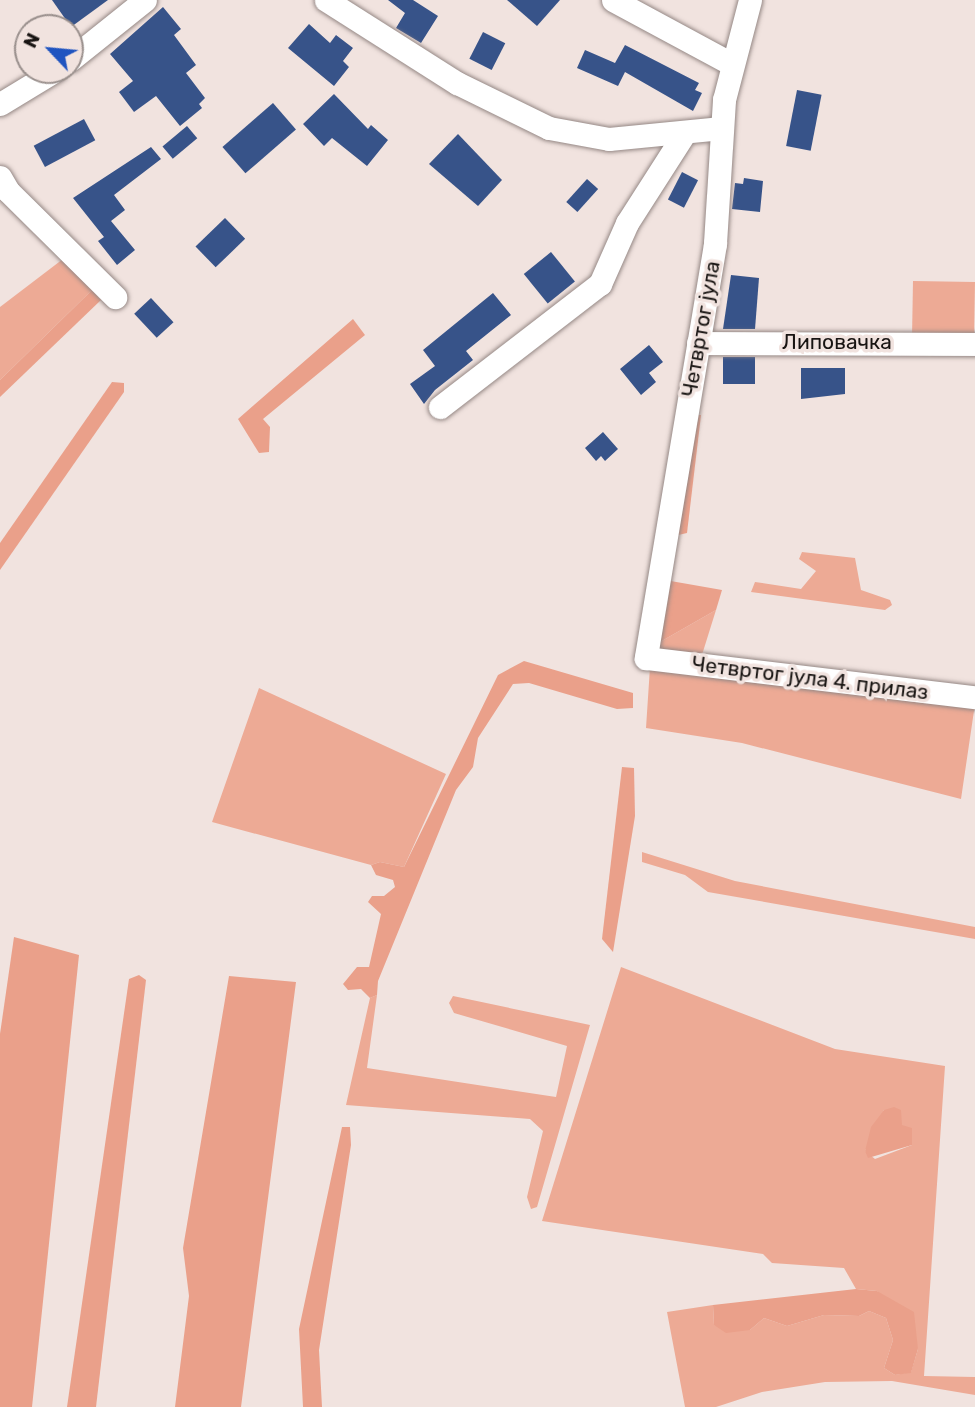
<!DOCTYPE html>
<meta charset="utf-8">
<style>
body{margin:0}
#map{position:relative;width:975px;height:1407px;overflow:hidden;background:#f1e3df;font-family:Rubik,sans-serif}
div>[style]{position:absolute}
.green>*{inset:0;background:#edaa95;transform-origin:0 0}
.forest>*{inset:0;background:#eaa08a}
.building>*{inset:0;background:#375389;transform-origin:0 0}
.roads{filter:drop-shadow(0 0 2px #958885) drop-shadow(0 0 2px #958885)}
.minor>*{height:23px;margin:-11.5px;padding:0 11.5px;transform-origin:11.5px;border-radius:11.5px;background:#fff}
span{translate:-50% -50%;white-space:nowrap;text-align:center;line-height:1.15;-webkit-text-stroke:7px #f1e3df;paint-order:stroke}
.street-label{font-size:21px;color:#181412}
.north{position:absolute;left:14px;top:14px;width:70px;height:70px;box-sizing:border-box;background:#f1e3df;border:2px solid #9a908d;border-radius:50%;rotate:296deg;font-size:19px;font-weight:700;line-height:28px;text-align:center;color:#181412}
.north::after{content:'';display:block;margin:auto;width:24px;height:32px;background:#1f54c0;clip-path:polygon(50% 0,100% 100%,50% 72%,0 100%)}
</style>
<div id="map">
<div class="green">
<div style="clip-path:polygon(63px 259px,92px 290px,0 380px,0 307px)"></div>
<div style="left:913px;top:281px;width:62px;height:55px;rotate:1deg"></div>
<div style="clip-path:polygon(802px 552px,855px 558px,861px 590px,890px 600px,892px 605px,885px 610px,751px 592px,755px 582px,801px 589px,816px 571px,799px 559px)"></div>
<div style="clip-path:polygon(716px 610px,701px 658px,652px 653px,653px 646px)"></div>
<div style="clip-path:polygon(650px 667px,975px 704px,961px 799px,742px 743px,646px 728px)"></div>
<div style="clip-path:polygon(259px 688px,446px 774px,404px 867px,380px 862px,371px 865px,212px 822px)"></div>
<div style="clip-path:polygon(642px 852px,735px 881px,975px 927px,975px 939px,708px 892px,685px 875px,642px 862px)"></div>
<div style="clip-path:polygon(evenodd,621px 967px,835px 1049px,945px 1066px,924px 1376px,975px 1377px,975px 1395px,892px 1381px,825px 1382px,762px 1392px,716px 1407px,685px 1407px,667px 1312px,713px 1305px,714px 1325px,750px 1330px,764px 1318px,787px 1326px,824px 1315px,859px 1316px,869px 1311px,886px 1318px,893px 1340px,884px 1368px,895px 1375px,911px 1372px,918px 1349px,877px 1291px,856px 1289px,844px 1268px,772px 1263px,763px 1254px,542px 1221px,621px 967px,884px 1110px,899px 1120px,912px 1145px,875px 1159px,865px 1151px,884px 1110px)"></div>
<div style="clip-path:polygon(377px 995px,367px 1068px,556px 1097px,567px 1046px,454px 1013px,449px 1003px,453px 996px,590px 1025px,537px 1207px,531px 1209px,527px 1197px,543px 1131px,530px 1119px,346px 1105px,370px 998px)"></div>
</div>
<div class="forest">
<div style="clip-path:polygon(92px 290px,101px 300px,0 397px,0 380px)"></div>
<div style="clip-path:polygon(353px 319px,365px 335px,263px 419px,270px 427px,269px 452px,259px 453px,238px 419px)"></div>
<div style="clip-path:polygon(112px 382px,124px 383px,124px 392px,0 570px,0 543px)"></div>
<div style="clip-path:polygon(690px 415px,701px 415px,687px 533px,674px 536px)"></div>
<div style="clip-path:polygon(665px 580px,722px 590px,716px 610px,653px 646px)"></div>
<div style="clip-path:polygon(524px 661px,633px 693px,633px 708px,617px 709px,529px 683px,513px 684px,478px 738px,473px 767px,456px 790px,378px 981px,377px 995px,370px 998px,361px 989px,348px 990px,343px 984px,357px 967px,369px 967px,381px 914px,368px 902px,372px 896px,384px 896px,395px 887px,393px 880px,376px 875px,371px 865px,380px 862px,404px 867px,498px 675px)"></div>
<div style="clip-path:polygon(622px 767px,634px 768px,635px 816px,613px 952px,602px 939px)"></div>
<div style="clip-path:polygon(14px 937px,79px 955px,32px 1407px,0 1407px,0 1034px)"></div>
<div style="clip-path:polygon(139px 975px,146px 980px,96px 1407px,67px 1407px,129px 979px)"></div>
<div style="clip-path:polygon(229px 976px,296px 982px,241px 1407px,175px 1407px,189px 1296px,183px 1248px)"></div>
<div style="clip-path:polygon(894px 1107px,901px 1110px,902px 1125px,912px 1128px,912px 1145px,868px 1158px,865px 1151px,871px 1127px,884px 1110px)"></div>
<div style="clip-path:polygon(342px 1127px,350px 1127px,351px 1145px,319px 1350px,322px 1407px,303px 1407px,299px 1329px)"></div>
<div style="clip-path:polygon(856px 1289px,877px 1291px,914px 1312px,918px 1349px,911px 1373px,895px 1375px,884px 1368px,893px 1340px,886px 1318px,869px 1311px,859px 1316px,824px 1315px,787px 1326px,764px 1318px,750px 1330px,726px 1333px,714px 1325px,713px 1305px)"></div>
</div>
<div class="building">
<div style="clip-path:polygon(52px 0,108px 0,71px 27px)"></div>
<div style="clip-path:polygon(388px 0,413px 0,438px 16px,421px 43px,396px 28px,405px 13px)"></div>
<div style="clip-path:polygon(507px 0,560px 0,537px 26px)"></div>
<div style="clip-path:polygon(163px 7px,181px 29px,174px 35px,196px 65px,186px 73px,205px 98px,199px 104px,202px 108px,180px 126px,156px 96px,134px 112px,119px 92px,133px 81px,110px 54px)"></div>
<div style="clip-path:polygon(309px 24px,330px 43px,336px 35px,353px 48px,343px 61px,349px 67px,334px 86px,288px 48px)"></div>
<div style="left:483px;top:32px;width:25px;height:30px;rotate:27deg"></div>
<div style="clip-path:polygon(625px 45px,699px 83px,695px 90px,702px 93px,693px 111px,625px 72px,618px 86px,577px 68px,585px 50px,615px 63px)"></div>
<div style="left:797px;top:90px;width:25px;height:57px;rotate:11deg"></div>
<div style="clip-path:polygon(334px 94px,368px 129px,371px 125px,388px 140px,367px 166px,332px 138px,324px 146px,303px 124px)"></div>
<div style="left:273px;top:103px;width:35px;height:67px;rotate:49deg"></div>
<div style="left:84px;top:119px;width:24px;height:57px;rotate:62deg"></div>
<div style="left:187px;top:126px;width:16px;height:32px;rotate:50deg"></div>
<div style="clip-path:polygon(458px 134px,502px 180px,478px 206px,429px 164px)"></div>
<div style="clip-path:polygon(151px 147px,161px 159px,114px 195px,125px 210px,111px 221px,135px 250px,117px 265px,98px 241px,104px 237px,73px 198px)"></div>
<div style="left:682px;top:172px;width:18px;height:31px;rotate:27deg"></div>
<div style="clip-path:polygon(744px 178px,763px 181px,760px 212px,732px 209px,735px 183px,743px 184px)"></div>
<div style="left:587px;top:179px;width:15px;height:31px;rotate:42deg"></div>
<div style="left:225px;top:218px;width:29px;height:41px;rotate:46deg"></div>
<div style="left:551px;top:252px;width:38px;height:35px;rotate:51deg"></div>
<div style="clip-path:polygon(731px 275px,759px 278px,755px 329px,723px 329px)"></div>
<div style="clip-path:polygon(493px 293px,511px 315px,466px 351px,473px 360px,435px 390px,424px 404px,410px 384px,435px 366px,423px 350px)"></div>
<div style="left:151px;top:298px;width:33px;height:23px;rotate:47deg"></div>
<div style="clip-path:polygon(649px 345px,663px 362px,649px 373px,656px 382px,641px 395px,620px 369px)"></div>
<div style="left:723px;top:357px;width:32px;height:27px"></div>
<div style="clip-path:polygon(801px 368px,845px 368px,845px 394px,801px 399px)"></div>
<div style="clip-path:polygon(603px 432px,618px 449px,605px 461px,601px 456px,596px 461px,585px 448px)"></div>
</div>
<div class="roads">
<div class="minor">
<div style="left:326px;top:0;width:155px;rotate:32.4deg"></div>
<div style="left:457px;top:83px;width:102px;rotate:26.1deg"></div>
<div style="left:549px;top:128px;width:61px;rotate:10.4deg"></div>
<div style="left:609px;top:139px;width:113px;rotate:-5.6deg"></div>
<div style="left:613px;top:0;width:133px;rotate:28.3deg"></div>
<div style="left:750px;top:0;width:103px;rotate:104.6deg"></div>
<div style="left:724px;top:100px;width:144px;rotate:93.6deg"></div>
<div style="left:715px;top:244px;width:420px;rotate:99.5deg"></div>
<div style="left:646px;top:658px;width:331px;rotate:6.8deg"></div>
<div style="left:70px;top:60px;width:96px;rotate:-38.7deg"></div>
<div style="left:0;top:104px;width:66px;rotate:-31.3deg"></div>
<div style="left:0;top:177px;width:16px;rotate:60deg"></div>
<div style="left:8px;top:191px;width:151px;rotate:44.7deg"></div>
<div style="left:698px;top:343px;width:277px;rotate:0.2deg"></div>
<div style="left:440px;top:407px;width:202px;rotate:-37.6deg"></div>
<div style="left:600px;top:284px;width:67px;rotate:-66.1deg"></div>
<div style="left:627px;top:223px;width:106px;rotate:-57.4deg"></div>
</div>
</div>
<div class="street-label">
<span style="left:701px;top:329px;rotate:-80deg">Четвртог јула</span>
<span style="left:837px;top:342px">Липовачка</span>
<span style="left:810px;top:678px;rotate:7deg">Четвртог јула 4. прилаз</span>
</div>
<div class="north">N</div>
</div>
